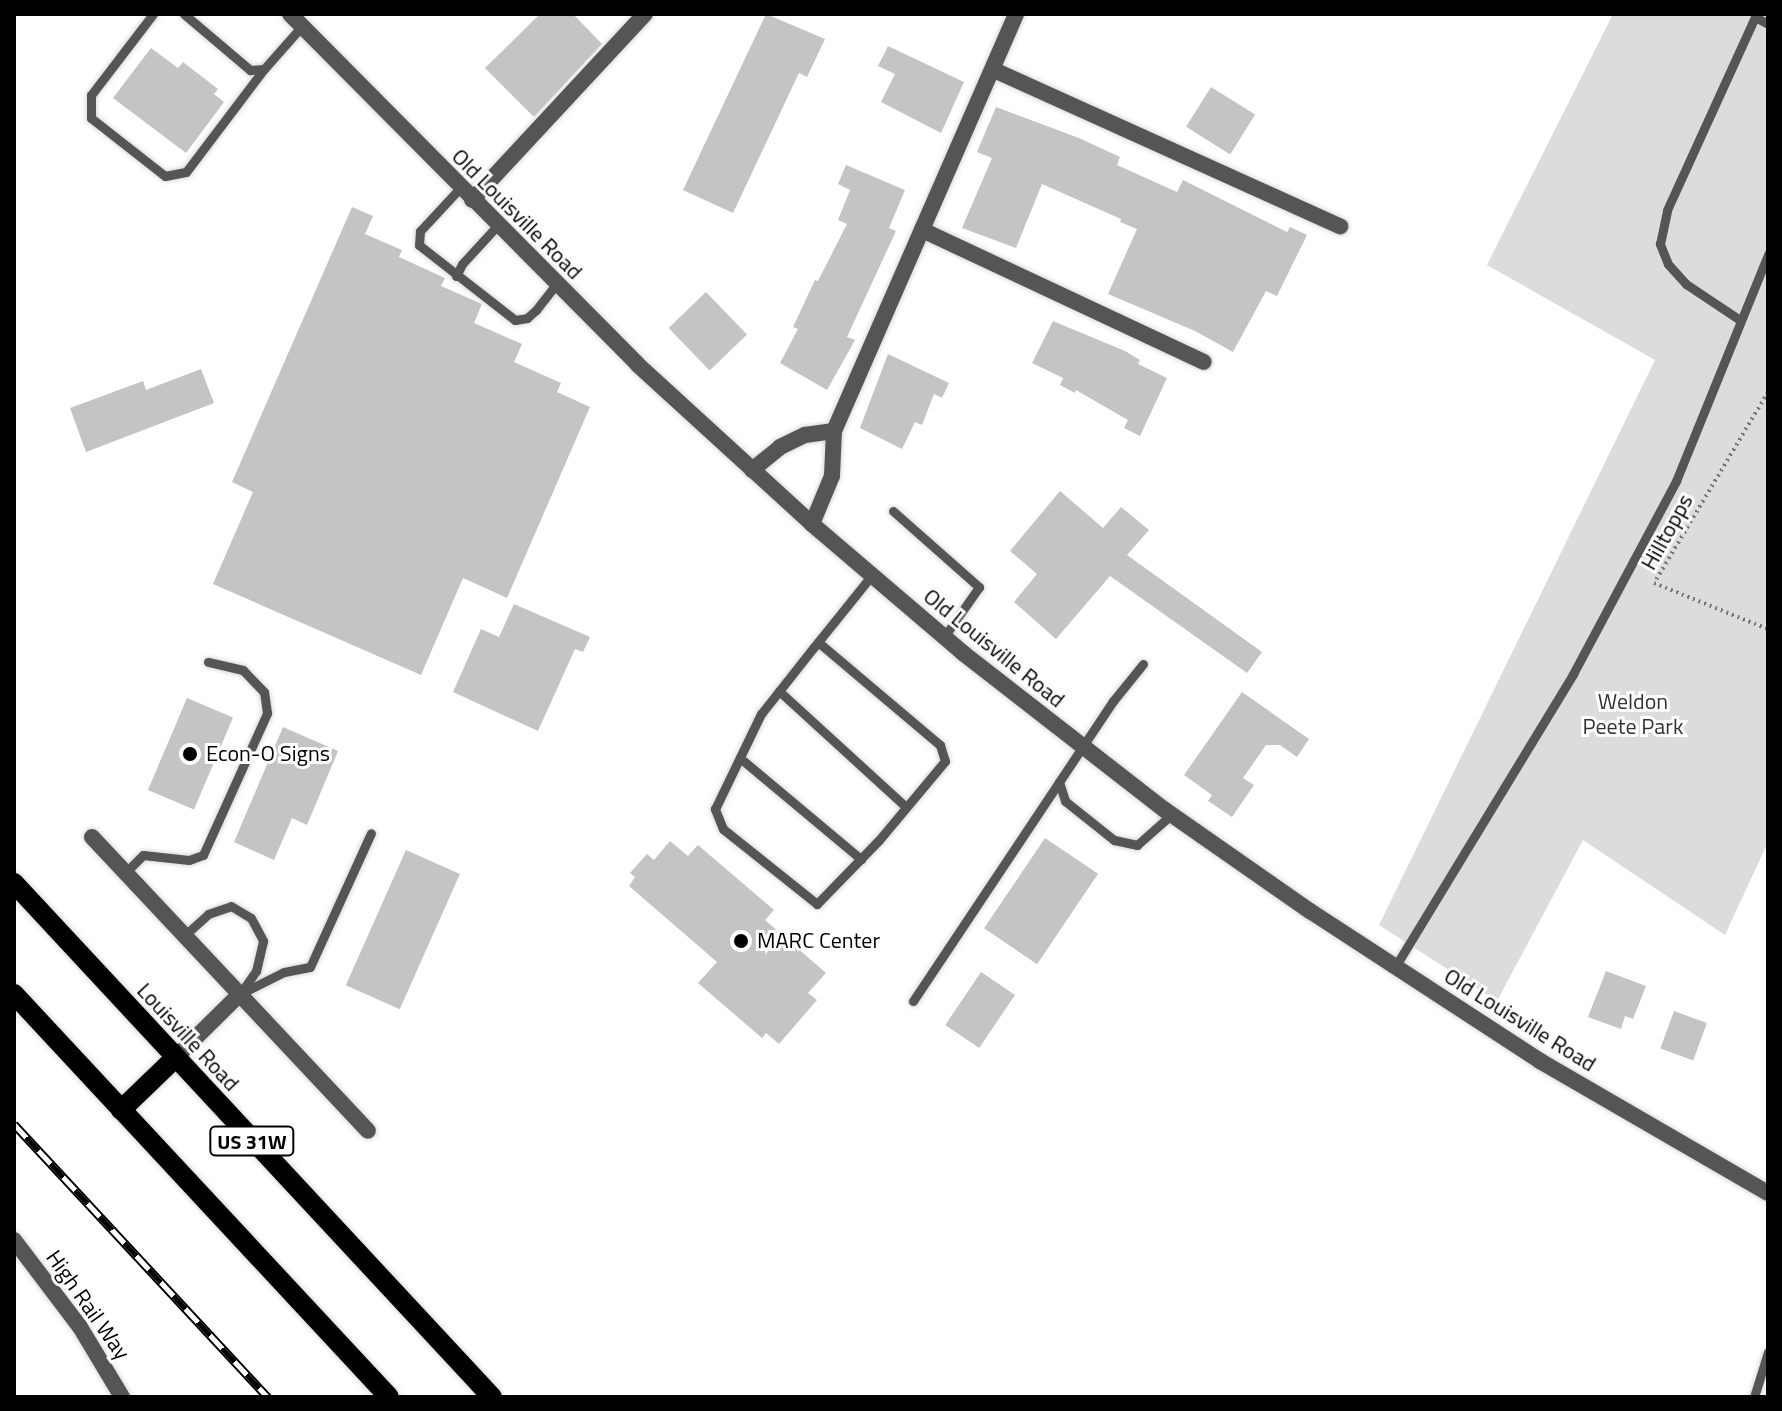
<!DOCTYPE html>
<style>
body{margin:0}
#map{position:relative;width:1782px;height:1411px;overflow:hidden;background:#fff;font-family:"Titillium Web",sans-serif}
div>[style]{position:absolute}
.green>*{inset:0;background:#dcdcdc}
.building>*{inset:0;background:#c4c4c4;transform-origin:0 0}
.path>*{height:4px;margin-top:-2px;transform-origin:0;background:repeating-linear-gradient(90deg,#777 0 2px,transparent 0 6px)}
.roads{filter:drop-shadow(0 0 2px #dbdbdb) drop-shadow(0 0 2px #dbdbdb)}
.service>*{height:9px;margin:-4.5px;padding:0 4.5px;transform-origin:4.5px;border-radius:4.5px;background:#555}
.minor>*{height:16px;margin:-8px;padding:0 8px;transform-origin:8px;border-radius:8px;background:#555}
.tertiary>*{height:16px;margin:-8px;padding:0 8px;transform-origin:8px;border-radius:8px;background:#555}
.primary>*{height:20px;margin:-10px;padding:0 10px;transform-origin:10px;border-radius:10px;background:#000}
.rail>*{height:9px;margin-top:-4.5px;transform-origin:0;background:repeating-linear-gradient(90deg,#fff 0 18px,#000 0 36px);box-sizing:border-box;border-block:2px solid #000}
.dots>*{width:22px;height:22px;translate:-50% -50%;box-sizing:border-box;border:4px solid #fff;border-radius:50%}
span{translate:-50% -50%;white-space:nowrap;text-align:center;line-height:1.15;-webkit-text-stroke:6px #fff;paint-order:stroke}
.shield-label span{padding:2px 6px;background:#fff;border:2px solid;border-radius:6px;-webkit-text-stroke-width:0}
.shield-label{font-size:20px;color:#000;font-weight:700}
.street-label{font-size:22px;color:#000}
.park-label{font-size:22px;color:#333}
.poi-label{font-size:22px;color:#000}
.left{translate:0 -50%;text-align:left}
.frame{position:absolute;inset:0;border:16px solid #000;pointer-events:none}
</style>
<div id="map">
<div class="green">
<div style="clip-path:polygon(1613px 14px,1768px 14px,1768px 842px,1725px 935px,1583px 840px,1497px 1001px,1379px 925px,1655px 360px,1487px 265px)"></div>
</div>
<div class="building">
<div style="clip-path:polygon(540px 14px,573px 14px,602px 44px,534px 117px,485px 68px)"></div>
<div style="clip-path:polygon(766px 14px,825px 39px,807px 77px,799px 73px,733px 213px,683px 190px)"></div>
<div style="clip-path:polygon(888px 46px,964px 82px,941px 133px,881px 102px,895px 74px,878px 66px)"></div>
<div style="clip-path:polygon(151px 48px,178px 68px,183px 62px,218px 89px,214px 94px,224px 102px,186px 153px,113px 98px)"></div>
<div style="left:1211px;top:87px;width:52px;height:47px;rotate:32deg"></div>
<div style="clip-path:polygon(996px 107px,1079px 138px,1120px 157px,1117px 165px,1177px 192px,1183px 180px,1287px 232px,1290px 227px,1307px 235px,1277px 296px,1266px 291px,1233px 352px,1195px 331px,1108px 294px,1137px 229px,1120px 222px,1121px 219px,1042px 184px,1016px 248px,962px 228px,992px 158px,977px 152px)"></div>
<div style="clip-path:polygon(846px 165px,905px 190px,889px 228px,896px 231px,847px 337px,855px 340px,827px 390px,780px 363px,798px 329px,793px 327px,815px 280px,818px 281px,847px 224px,838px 220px,850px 190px,838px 184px)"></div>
<div style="clip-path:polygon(352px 207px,373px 216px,365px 234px,402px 250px,399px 257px,445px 278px,441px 286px,482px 304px,474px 323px,522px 344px,514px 362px,561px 383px,557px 392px,590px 407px,507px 598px,463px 578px,421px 675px,213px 584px,253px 492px,232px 482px)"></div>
<div style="left:706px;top:292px;width:59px;height:52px;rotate:46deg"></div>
<div style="clip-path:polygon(1053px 321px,1125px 351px,1140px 360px,1138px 364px,1167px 378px,1140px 436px,1124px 428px,1128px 420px,1076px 390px,1075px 393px,1060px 385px,1063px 378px,1032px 363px)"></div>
<div style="clip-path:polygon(888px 354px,949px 383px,942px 398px,934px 394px,922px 425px,915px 422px,902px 449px,860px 428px)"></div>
<div style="clip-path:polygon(201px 369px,214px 403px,86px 452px,70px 408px,143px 381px,146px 390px)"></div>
<div style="clip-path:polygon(1060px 491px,1103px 528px,1121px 507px,1149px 530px,1127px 555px,1262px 652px,1247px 673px,1110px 576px,1056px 639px,1014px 602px,1037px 574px,1010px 551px)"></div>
<div style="clip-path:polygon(514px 604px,590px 637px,583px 652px,575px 649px,538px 731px,453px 692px,481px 629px,499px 637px)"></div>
<div style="clip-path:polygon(1242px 692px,1309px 739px,1297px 757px,1280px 745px,1266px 745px,1243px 778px,1254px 785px,1232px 817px,1208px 801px,1212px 795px,1184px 775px)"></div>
<div style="left:187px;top:698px;width:50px;height:100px;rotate:23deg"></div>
<div style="clip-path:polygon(283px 727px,338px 751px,307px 825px,292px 818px,274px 860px,234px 842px)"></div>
<div style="left:1045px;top:838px;width:64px;height:109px;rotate:34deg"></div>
<div style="clip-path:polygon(670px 841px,688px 856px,698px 845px,774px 910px,765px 920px,826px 973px,808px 993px,817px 1000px,779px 1044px,766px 1033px,762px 1038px,698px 983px,717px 962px,629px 886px,635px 877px,630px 873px,647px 854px,654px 860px)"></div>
<div style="left:406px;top:850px;width:59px;height:148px;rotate:24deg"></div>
<div style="clip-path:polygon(1606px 971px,1646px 986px,1633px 1019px,1625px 1016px,1621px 1029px,1588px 1017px)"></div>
<div style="left:981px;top:972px;width:41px;height:64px;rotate:34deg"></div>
<div style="left:1674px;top:1011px;width:35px;height:40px;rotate:20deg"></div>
</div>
<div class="path">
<div style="left:1768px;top:392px;width:222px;rotate:120.8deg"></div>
<div style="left:1654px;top:583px;width:123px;rotate:22deg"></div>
</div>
<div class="roads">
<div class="service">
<div style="left:153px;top:14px;width:102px;rotate:127.4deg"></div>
<div style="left:91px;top:95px;width:23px;rotate:90deg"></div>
<div style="left:91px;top:118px;width:94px;rotate:38.1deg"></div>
<div style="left:165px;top:176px;width:21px;rotate:-11deg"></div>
<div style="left:186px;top:172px;width:129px;rotate:-52.9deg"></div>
<div style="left:184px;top:14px;width:87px;rotate:40.3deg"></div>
<div style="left:250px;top:70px;width:14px;rotate:-4deg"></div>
<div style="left:264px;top:69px;width:57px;rotate:-48.5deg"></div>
<div style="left:460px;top:188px;width:59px;rotate:132.9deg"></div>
<div style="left:420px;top:231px;width:14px;rotate:94deg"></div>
<div style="left:419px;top:245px;width:122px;rotate:38deg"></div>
<div style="left:515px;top:320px;width:12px;rotate:-9deg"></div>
<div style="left:527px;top:318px;width:12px;rotate:-42deg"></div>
<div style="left:536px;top:310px;width:33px;rotate:-52deg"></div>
<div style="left:456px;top:276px;width:13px;rotate:-63deg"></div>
<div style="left:462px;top:264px;width:52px;rotate:-47.4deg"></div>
<div style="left:1740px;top:320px;width:65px;rotate:-146.3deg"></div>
<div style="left:1686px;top:284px;width:27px;rotate:-132deg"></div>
<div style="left:1668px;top:264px;width:22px;rotate:-112deg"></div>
<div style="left:1660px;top:244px;width:35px;rotate:-78deg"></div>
<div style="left:1667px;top:210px;width:212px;rotate:-65.5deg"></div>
<div style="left:1755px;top:17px;width:15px;rotate:28deg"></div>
<div style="left:893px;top:511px;width:115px;rotate:41.5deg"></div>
<div style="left:979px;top:587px;width:61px;rotate:125deg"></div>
<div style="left:818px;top:642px;width:160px;rotate:40.2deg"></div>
<div style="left:940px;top:745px;width:17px;rotate:73deg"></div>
<div style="left:945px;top:761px;width:104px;rotate:129.9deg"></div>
<div style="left:878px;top:841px;width:88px;rotate:134.1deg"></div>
<div style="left:817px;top:904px;width:120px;rotate:-141.4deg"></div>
<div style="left:723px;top:829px;width:22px;rotate:-112deg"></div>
<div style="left:715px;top:809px;width:106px;rotate:-64.2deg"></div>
<div style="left:761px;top:714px;width:85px;rotate:-51.7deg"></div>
<div style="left:814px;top:647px;width:91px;rotate:-51.2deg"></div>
<div style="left:1143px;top:664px;width:48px;rotate:129deg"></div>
<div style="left:1113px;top:701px;width:97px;rotate:123.7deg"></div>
<div style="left:1059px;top:782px;width:20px;rotate:72deg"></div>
<div style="left:1065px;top:801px;width:63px;rotate:38.5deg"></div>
<div style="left:1114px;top:840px;width:24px;rotate:12deg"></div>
<div style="left:1137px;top:845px;width:47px;rotate:-41.5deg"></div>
<div style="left:779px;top:691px;width:172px;rotate:42.4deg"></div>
<div style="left:740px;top:758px;width:158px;rotate:39.9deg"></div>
<div style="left:126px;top:872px;width:24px;rotate:-45deg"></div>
<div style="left:143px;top:855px;width:46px;rotate:6.2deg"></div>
<div style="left:189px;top:860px;width:15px;rotate:-20deg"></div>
<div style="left:203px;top:855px;width:156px;rotate:-65.7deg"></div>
<div style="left:267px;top:713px;width:21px;rotate:-98deg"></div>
<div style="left:264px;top:692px;width:30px;rotate:-134deg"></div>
<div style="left:243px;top:670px;width:36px;rotate:-167deg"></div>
<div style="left:185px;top:935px;width:31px;rotate:-42deg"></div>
<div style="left:208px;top:914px;width:24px;rotate:-19deg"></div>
<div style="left:231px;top:906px;width:23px;rotate:31deg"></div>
<div style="left:251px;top:918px;width:26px;rotate:62deg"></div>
<div style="left:263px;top:941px;width:31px;rotate:103deg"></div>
<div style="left:256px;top:971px;width:24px;rotate:125deg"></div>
<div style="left:1395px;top:967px;width:343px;rotate:-58.7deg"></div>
<div style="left:1573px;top:674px;width:219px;rotate:-61.9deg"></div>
<div style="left:1676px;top:481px;width:245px;rotate:-67.9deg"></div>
<div style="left:240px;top:994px;width:49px;rotate:-26.6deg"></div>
<div style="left:284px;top:972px;width:26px;rotate:-11deg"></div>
<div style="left:310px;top:967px;width:147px;rotate:-65.5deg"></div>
<div style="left:913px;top:1001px;width:263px;rotate:-56.3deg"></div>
<div style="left:1754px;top:1397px;width:47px;rotate:-72.7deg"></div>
</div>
<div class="minor">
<div style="left:994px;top:70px;width:380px;rotate:24.3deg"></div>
<div style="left:472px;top:200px;width:254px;rotate:-47.1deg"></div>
<div style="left:922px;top:230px;width:311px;rotate:25.1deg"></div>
<div style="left:752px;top:470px;width:36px;rotate:-39deg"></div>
<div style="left:780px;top:447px;width:28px;rotate:-26deg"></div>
<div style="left:805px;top:435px;width:29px;rotate:-8deg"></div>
<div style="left:834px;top:431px;width:455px;rotate:-66.4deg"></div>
<div style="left:812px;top:524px;width:52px;rotate:-67.4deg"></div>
<div style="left:832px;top:476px;width:45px;rotate:-87.5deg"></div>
<div style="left:92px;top:837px;width:403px;rotate:46.8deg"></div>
<div style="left:175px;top:1058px;width:91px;rotate:-44.6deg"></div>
<div style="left:14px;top:1240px;width:109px;rotate:52.8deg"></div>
<div style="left:80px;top:1327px;width:82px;rotate:59deg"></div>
</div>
<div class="tertiary">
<div style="left:290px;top:14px;width:493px;rotate:45.2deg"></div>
<div style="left:637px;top:364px;width:237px;rotate:42.4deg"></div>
<div style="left:812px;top:524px;width:199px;rotate:40.5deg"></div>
<div style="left:963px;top:653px;width:256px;rotate:37.9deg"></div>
<div style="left:1165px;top:810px;width:177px;rotate:34.9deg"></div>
<div style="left:1310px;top:911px;width:275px;rotate:33.1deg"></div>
<div style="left:1540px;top:1061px;width:263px;rotate:30.1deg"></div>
</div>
<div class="primary">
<div style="left:14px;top:883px;width:702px;rotate:47.08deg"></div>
<div style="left:14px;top:994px;width:550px;rotate:47.06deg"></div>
<div style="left:121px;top:1110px;width:75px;rotate:-43.9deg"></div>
</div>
</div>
<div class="rail">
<div style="left:14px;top:1124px;width:373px;rotate:47.1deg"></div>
</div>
<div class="dots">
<div style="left:190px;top:754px;background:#000"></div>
<div style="left:741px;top:941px;background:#000"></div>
</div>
<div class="shield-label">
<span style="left:252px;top:1141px">US 31W</span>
</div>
<div class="street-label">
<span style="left:517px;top:214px;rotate:45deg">Old Louisville Road</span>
<span style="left:1667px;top:532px;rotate:-61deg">Hilltopps</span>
<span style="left:994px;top:648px;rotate:39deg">Old Louisville Road</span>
<span style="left:1520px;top:1020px;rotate:32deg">Old Louisville Road</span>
<span style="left:188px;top:1037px;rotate:47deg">Louisville Road</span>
<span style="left:88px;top:1305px;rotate:55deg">High Rail Way</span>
</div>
<div class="park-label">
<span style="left:1633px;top:714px">Weldon<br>Peete Park</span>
</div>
<div class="poi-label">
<span class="left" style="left:206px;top:754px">Econ-O Signs</span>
<span class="left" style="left:757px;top:941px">MARC Center</span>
</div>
<div class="frame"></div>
</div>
